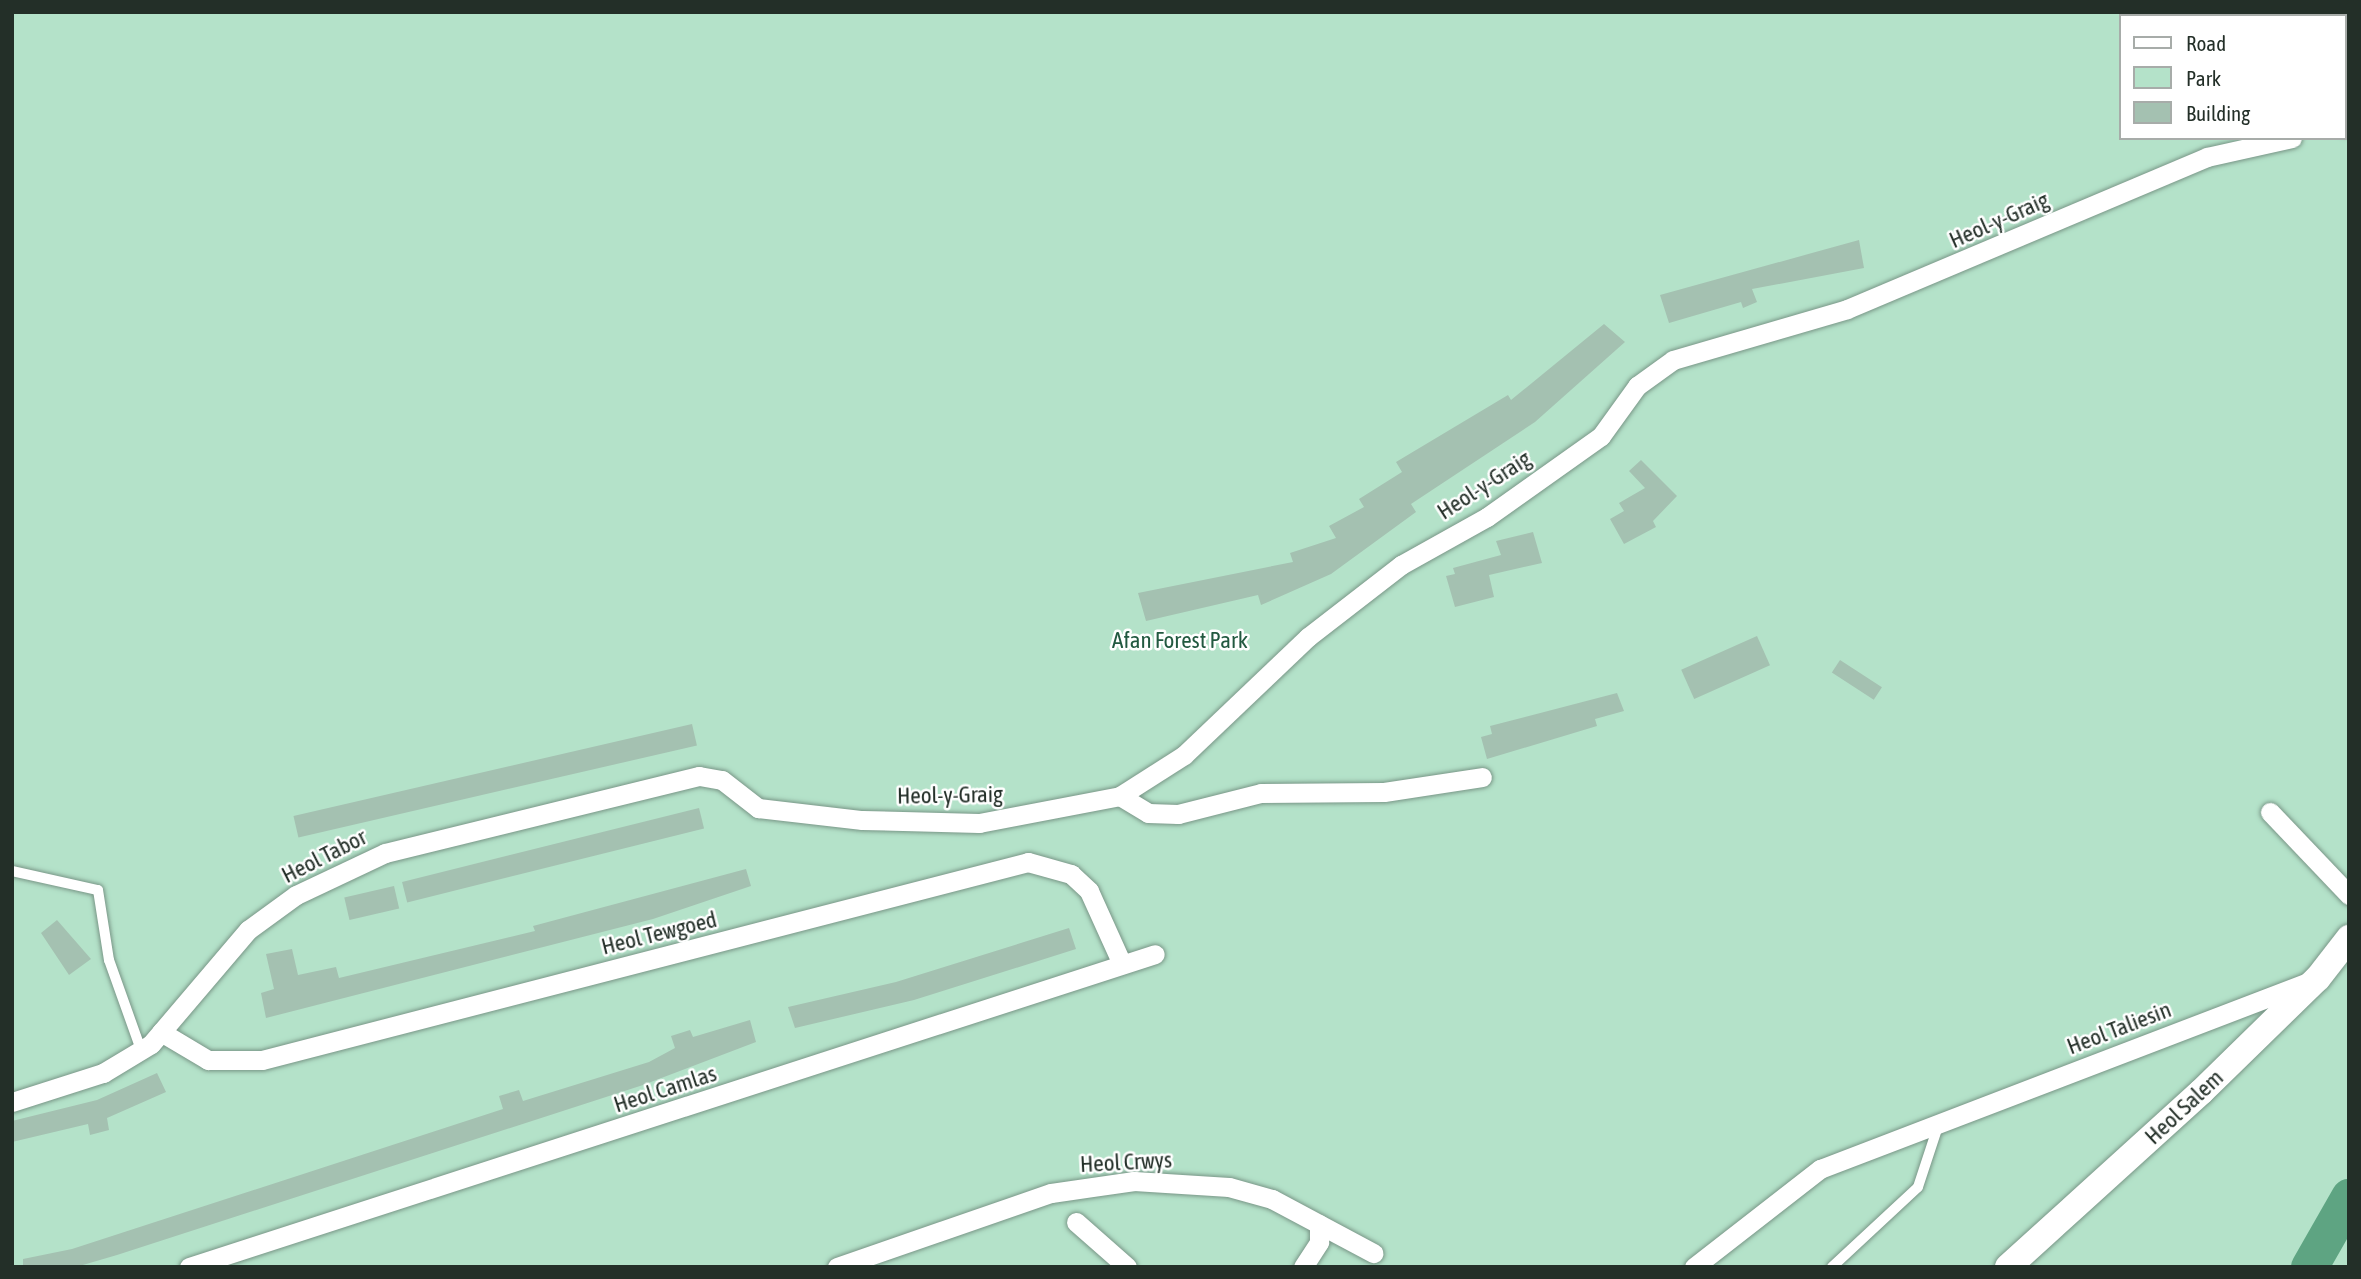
<!DOCTYPE html>
<style>
body{margin:0}
#map{position:relative;width:2361px;height:1279px;overflow:hidden;background:#d8f6e5;font-family:"Asap Condensed",sans-serif}
div>[style]{position:absolute}
.green>*{inset:0;background:#b4e2c9}
.river>*{height:37px;margin:-18.5px;padding:0 18.5px;transform-origin:18.5px;border-radius:18.5px;background:#5ea482}
.building>*{inset:0;background:#a4c1b1;transform-origin:0 0}
.roads{filter:drop-shadow(0 0 2px #799687) drop-shadow(0 0 2px #799687)}
.service>*{height:10px;margin:-5px;padding:0 5px;transform-origin:5px;border-radius:5px;background:#fff}
.minor>*{height:19px;margin:-9.5px;padding:0 9.5px;transform-origin:9.5px;border-radius:9.5px;background:#fff}
.secondary>*{height:26px;margin:-13px;padding:0 13px;transform-origin:13px;border-radius:13px;background:#fff}
span{translate:-50% -50%;white-space:nowrap;text-align:center;line-height:1.15;-webkit-text-stroke:5px #fff;paint-order:stroke}
.street-label{font-size:23px;color:#232f28}
.park-label{font-size:23px;color:#225940}
.frame{position:absolute;inset:0;border:14px solid #232f28;pointer-events:none}
.legend{position:absolute;left:2119px;top:14px;width:228px;height:126px;box-sizing:border-box;background:#fff;border:2px solid #a7aca9;margin:0;padding:9px 12px;list-style:none;font-size:21px;color:#232f28}
.legend li{display:flex;align-items:center;gap:14px;height:35px}
.legend b{width:35px;border:2px solid #a7aca9}
</style>
<div id="map">
<div class="green">
<div style="clip-path:polygon(evenodd,12px 12px,2349px 12px,2349px 1267px,12px 1267px,12px 12px,2121px 16px,2345px 16px,2345px 138px,2121px 138px,2121px 16px)"></div>
</div>
<div class="river">
<div style="left:2309px;top:1267px;width:81px;rotate:-60.3deg"></div>
</div>
<div class="building">
<div style="clip-path:polygon(1859px 240px,1864px 268px,1752px 289px,1757px 302px,1743px 308px,1741px 302px,1669px 323px,1660px 295px)"></div>
<div style="clip-path:polygon(1604px 324px,1625px 342px,1535px 422px,1411px 504px,1416px 512px,1331px 574px,1261px 605px,1258px 595px,1146px 621px,1138px 593px,1293px 562px,1290px 553px,1336px 538px,1329px 526px,1364px 507px,1359px 499px,1402px 472px,1396px 462px,1508px 395px,1511px 400px)"></div>
<div style="clip-path:polygon(1641px 460px,1677px 496px,1653px 521px,1656px 527px,1624px 544px,1610px 519px,1624px 511px,1619px 503px,1645px 488px,1629px 471px)"></div>
<div style="clip-path:polygon(1533px 532px,1542px 563px,1489px 575px,1494px 597px,1455px 607px,1446px 576px,1455px 574px,1453px 568px,1501px 555px,1496px 541px)"></div>
<div style="left:1757px;top:636px;width:32px;height:83px;rotate:66deg"></div>
<div style="left:1840px;top:660px;width:50px;height:15px;rotate:33deg"></div>
<div style="clip-path:polygon(1617px 693px,1624px 711px,1595px 719px,1597px 726px,1487px 759px,1481px 737px,1492px 734px,1490px 726px)"></div>
<div style="left:692px;top:724px;width:22px;height:409px;rotate:77deg"></div>
<div style="left:699px;top:808px;width:21px;height:306px;rotate:76deg"></div>
<div style="clip-path:polygon(746px 869px,751px 886px,653px 919px,266px 1018px,261px 993px,274px 989px,266px 954px,292px 949px,298px 975px,336px 967px,339px 978px,535px 931px,533px 926px)"></div>
<div style="left:394px;top:886px;width:23px;height:51px;rotate:77deg"></div>
<div style="clip-path:polygon(57px 920px,91px 959px,69px 975px,41px 933px)"></div>
<div style="clip-path:polygon(1069px 928px,1076px 949px,914px 1000px,795px 1028px,788px 1007px,896px 982px)"></div>
<div style="clip-path:polygon(750px 1020px,756px 1042px,643px 1085px,117px 1255px,76px 1267px,23px 1267px,23px 1259px,72px 1249px,503px 1109px,499px 1096px,519px 1090px,523px 1101px,649px 1062px,675px 1048px,671px 1036px,690px 1030px,693px 1037px)"></div>
<div style="clip-path:polygon(157px 1073px,166px 1092px,107px 1118px,109px 1130px,90px 1135px,88px 1124px,12px 1142px,12px 1121px,97px 1100px)"></div>
</div>
<div class="roads">
<div class="service">
<div style="left:12px;top:871px;width:88px;rotate:12.5deg"></div>
<div style="left:98px;top:890px;width:71px;rotate:81.1deg"></div>
<div style="left:109px;top:960px;width:96px;rotate:70.4deg"></div>
<div style="left:1832px;top:1267px;width:117px;rotate:-42.9deg"></div>
<div style="left:1918px;top:1187px;width:64px;rotate:-71.8deg"></div>
</div>
<div class="minor">
<div style="left:2345px;top:126px;width:4px"></div>
<div style="left:1120px;top:796px;width:33px;rotate:31deg"></div>
<div style="left:1148px;top:813px;width:30px;rotate:2deg"></div>
<div style="left:1178px;top:814px;width:86px;rotate:-14.2deg"></div>
<div style="left:1261px;top:793px;width:123px;rotate:-0.5deg"></div>
<div style="left:1384px;top:792px;width:99px;rotate:-8.7deg"></div>
<div style="left:2270px;top:812px;width:115px;rotate:46.4deg"></div>
<div style="left:161px;top:1032px;width:55px;rotate:30.8deg"></div>
<div style="left:208px;top:1060px;width:54px"></div>
<div style="left:262px;top:1060px;width:791px;rotate:-14.49deg"></div>
<div style="left:1028px;top:862px;width:45px;rotate:15.6deg"></div>
<div style="left:1071px;top:874px;width:25px;rotate:43deg"></div>
<div style="left:1089px;top:891px;width:80px;rotate:65.7deg"></div>
<div style="left:12px;top:1102px;width:96px;rotate:-17.7deg"></div>
<div style="left:103px;top:1073px;width:56px;rotate:-31.1deg"></div>
<div style="left:151px;top:1044px;width:150px;rotate:-49.6deg"></div>
<div style="left:248px;top:930px;width:59px;rotate:-36.1deg"></div>
<div style="left:296px;top:895px;width:98px;rotate:-25.3deg"></div>
<div style="left:385px;top:853px;width:323px;rotate:-13.8deg"></div>
<div style="left:699px;top:776px;width:23px;rotate:10deg"></div>
<div style="left:722px;top:780px;width:46px;rotate:37.9deg"></div>
<div style="left:758px;top:808px;width:105px;rotate:6.6deg"></div>
<div style="left:862px;top:820px;width:117px;rotate:1.5deg"></div>
<div style="left:979px;top:823px;width:144px;rotate:-10.8deg"></div>
<div style="left:1120px;top:796px;width:76px;rotate:-32.6deg"></div>
<div style="left:1184px;top:755px;width:171px;rotate:-43.6deg"></div>
<div style="left:1308px;top:637px;width:118px;rotate:-37.7deg"></div>
<div style="left:1401px;top:565px;width:98px;rotate:-29.2deg"></div>
<div style="left:1487px;top:517px;width:140px;rotate:-35.4deg"></div>
<div style="left:1601px;top:436px;width:62px;rotate:-54.2deg"></div>
<div style="left:1637px;top:386px;width:44px;rotate:-35.8deg"></div>
<div style="left:1673px;top:360px;width:181px;rotate:-16.3deg"></div>
<div style="left:1847px;top:309px;width:391px;rotate:-22.9deg"></div>
<div style="left:2207px;top:157px;width:87px;rotate:-12.6deg"></div>
<div style="left:1076px;top:1222px;width:68px;rotate:41.4deg"></div>
<div style="left:189px;top:1267px;width:1015px;rotate:-17.95deg"></div>
<div style="left:837px;top:1267px;width:226px;rotate:-19.1deg"></div>
<div style="left:1051px;top:1193px;width:84px;rotate:-8.2deg"></div>
<div style="left:1134px;top:1181px;width:95px;rotate:3.6deg"></div>
<div style="left:1229px;top:1187px;width:45px;rotate:15.6deg"></div>
<div style="left:1272px;top:1199px;width:115px;rotate:28.1deg"></div>
<div style="left:1303px;top:1267px;width:30px;rotate:-57deg"></div>
<div style="left:1319px;top:1242px;width:18px;rotate:-90deg"></div>
<div style="left:1694px;top:1267px;width:160px;rotate:-37.9deg"></div>
<div style="left:1820px;top:1169px;width:526px;rotate:-20.95deg"></div>
</div>
<div class="secondary">
<div style="left:2008px;top:1267px;width:261px;rotate:-42.2deg"></div>
<div style="left:2201px;top:1092px;width:163px;rotate:-44.3deg"></div>
<div style="left:2318px;top:978px;width:51px;rotate:-52.2deg"></div>
</div>
</div>
<div class="street-label">
<span style="left:1999px;top:220px;rotate:-24deg">Heol-y-Graig</span>
<span style="left:1484px;top:485px;rotate:-33deg">Heol-y-Graig</span>
<span style="left:950px;top:795px;rotate:-1deg">Heol-y-Graig</span>
<span style="left:324px;top:856px;rotate:-27deg">Heol Tabor</span>
<span style="left:659px;top:933px;rotate:-14deg">Heol Tewgoed</span>
<span style="left:2119px;top:1028px;rotate:-21deg">Heol Taliesin</span>
<span style="left:665px;top:1089px;rotate:-18deg">Heol Camlas</span>
<span style="left:2184px;top:1107px;rotate:-43deg">Heol Salem</span>
<span style="left:1126px;top:1162px;rotate:-3deg">Heol Crwys</span>
</div>
<div class="park-label">
<span style="left:1180px;top:640px">Afan Forest Park</span>
</div>
<div class="frame"></div>
<ul class="legend">
<li><b style="height:9px;background:#fff"></b>Road</li>
<li><b style="height:19px;background:#b4e2c9"></b>Park</li>
<li><b style="height:19px;background:#a4c1b1"></b>Building</li>
</ul>
</div>
